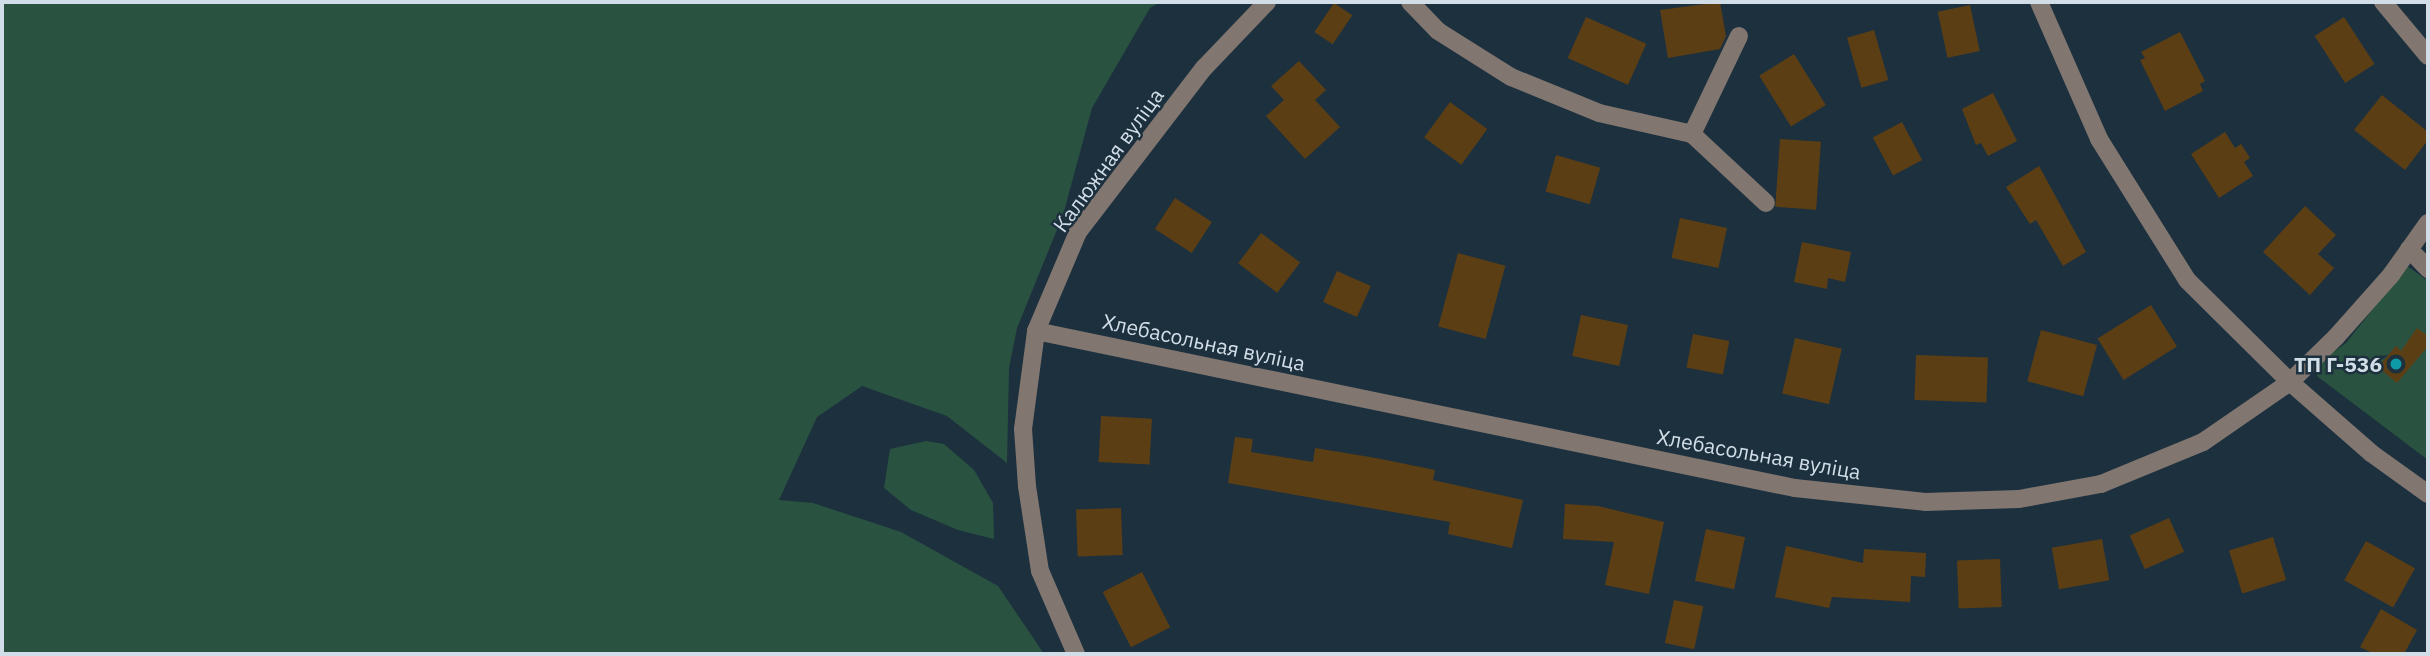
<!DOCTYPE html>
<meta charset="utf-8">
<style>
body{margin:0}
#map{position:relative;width:2430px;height:656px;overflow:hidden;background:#1d303e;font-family:"IBM Plex Sans",sans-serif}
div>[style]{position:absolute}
.green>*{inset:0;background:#295340}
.building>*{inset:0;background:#5c3e15;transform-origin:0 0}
.minor>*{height:18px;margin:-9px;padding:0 9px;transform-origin:9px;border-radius:9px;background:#817670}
.dots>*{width:19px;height:19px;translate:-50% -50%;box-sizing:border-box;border:4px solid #1d303e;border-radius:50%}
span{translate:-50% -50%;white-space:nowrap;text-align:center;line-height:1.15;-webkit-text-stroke:5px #1d303e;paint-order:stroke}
.street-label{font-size:21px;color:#d2dee7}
.poi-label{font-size:21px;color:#d2dee7;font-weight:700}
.right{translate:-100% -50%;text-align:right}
.frame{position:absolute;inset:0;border:4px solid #d2dee7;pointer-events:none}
</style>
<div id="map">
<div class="green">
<div style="clip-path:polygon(2px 2px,1161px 2px,1150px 8px,1092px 108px,1063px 215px,1017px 328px,1009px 368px,1007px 463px,947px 416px,862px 386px,817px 417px,779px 500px,813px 503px,901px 532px,998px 586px,1044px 654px,2px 654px)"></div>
<div style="clip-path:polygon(2407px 266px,2428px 281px,2428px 460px,2317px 376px,2322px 360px,2346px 343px)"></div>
<div style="clip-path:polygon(926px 441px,944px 444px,974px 470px,993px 503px,994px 539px,958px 530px,911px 510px,884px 488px,890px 449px)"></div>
</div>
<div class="building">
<div style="clip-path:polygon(1720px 2px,1726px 36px,1720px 49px,1668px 58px,1660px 10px)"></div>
<div style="left:1334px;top:3px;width:22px;height:35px;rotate:34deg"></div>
<div style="left:1970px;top:5px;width:47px;height:33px;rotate:78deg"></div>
<div style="left:1586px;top:17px;width:66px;height:45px;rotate:24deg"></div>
<div style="left:2344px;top:17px;width:56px;height:35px;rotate:57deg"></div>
<div style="left:1874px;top:30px;width:52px;height:28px;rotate:74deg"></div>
<div style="clip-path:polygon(2180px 32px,2205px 81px,2200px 84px,2203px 91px,2165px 111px,2140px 60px,2145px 58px,2141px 52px)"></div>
<div style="left:1794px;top:54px;width:60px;height:41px;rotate:58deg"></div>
<div style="clip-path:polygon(1299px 61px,1326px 90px,1315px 100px,1340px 127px,1305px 159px,1266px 116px,1284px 100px,1271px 86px)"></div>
<div style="clip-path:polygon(1993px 93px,2017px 141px,1988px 156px,1981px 143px,1976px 145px,1962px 109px)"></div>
<div style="clip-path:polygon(2382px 95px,2428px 132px,2428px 140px,2405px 170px,2354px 130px)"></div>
<div style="left:1450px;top:102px;width:46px;height:44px;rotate:36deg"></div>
<div style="left:1902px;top:122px;width:43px;height:33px;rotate:62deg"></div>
<div style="clip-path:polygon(2225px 132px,2235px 148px,2241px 144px,2250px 158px,2244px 162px,2253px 176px,2219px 198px,2191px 154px)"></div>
<div style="left:1780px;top:139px;width:41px;height:68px;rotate:4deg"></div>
<div style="left:1556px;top:155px;width:46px;height:38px;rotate:16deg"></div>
<div style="clip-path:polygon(2039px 166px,2086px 252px,2063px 266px,2036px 220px,2030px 224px,2006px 187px)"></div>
<div style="left:1175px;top:198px;width:44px;height:37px;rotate:33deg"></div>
<div style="clip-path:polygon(2305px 206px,2336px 235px,2318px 254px,2334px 268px,2310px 295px,2263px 252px)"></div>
<div style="left:1680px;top:218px;width:48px;height:41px;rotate:12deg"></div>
<div style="left:1261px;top:233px;width:49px;height:38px;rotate:37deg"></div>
<div style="clip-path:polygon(1802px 242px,1851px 252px,1845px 282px,1828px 278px,1827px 289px,1794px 282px)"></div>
<div style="left:1458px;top:253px;width:49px;height:76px;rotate:15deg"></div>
<div style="left:1337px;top:271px;width:37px;height:34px;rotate:24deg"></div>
<div style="left:2151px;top:305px;width:49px;height:63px;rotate:58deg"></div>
<div style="left:1581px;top:315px;width:48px;height:42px;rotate:12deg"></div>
<div style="clip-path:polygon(2417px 328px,2428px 336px,2428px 346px,2397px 383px,2378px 367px,2396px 346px,2401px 351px)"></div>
<div style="left:2041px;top:330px;width:58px;height:53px;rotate:15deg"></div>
<div style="left:1693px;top:334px;width:37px;height:34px;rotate:11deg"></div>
<div style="left:1795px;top:338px;width:48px;height:57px;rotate:13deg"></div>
<div style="left:1916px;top:355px;width:72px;height:45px;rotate:2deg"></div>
<div style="left:1101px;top:416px;width:51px;height:46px;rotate:3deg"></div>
<div style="clip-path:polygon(1235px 437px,1253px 439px,1251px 452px,1313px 462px,1315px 448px,1376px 458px,1435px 470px,1433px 480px,1523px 500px,1512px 548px,1448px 534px,1450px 522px,1228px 483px)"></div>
<div style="clip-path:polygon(1565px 504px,1598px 506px,1664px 522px,1649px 594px,1605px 585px,1614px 542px,1563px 539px)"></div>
<div style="left:1121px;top:508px;width:47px;height:45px;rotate:88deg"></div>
<div style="left:2169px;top:518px;width:37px;height:43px;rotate:66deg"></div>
<div style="left:1706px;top:529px;width:40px;height:53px;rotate:12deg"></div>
<div style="left:2273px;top:537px;width:45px;height:46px;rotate:73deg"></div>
<div style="left:2102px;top:539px;width:42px;height:51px;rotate:80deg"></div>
<div style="left:2366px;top:541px;width:56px;height:45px;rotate:29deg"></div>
<div style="clip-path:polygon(1786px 546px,1863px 563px,1864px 549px,1926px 553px,1925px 577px,1911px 576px,1910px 602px,1832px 597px,1829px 608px,1775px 597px)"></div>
<div style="left:2000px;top:559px;width:48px;height:43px;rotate:88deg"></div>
<div style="left:1142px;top:572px;width:62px;height:44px;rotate:63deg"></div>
<div style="left:1674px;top:600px;width:30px;height:44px;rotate:12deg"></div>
<div style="clip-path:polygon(2381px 609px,2417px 630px,2404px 654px,2374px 654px,2360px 647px)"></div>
</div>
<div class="minor">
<div style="left:1410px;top:2px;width:40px;rotate:46deg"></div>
<div style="left:1438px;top:31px;width:86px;rotate:32.2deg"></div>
<div style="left:1511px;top:77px;width:95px;rotate:22.2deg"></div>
<div style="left:1599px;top:113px;width:95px;rotate:12.7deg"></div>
<div style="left:2039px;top:2px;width:150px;rotate:66.3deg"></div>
<div style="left:2099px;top:139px;width:166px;rotate:58deg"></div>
<div style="left:2187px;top:280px;width:145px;rotate:44.7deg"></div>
<div style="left:2290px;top:382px;width:108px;rotate:41.2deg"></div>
<div style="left:2371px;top:453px;width:70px;rotate:35.7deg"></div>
<div style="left:2383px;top:2px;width:70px;rotate:50.2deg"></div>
<div style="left:1739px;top:36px;width:109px;rotate:115.6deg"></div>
<div style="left:1692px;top:134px;width:101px;rotate:43deg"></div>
<div style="left:2409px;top:249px;width:28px;rotate:46deg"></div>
<div style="left:1036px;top:331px;width:775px;rotate:11.69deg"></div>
<div style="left:1795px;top:488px;width:131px;rotate:6.1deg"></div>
<div style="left:1925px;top:502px;width:94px;rotate:-1.8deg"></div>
<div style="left:2019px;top:499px;width:83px;rotate:-10.4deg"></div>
<div style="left:2101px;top:484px;width:110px;rotate:-22.4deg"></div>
<div style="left:2203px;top:442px;width:106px;rotate:-34.6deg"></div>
<div style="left:2290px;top:382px;width:64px;rotate:-44.4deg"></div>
<div style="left:2336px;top:337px;width:83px;rotate:-48.4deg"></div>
<div style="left:2391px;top:275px;width:64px;rotate:-54.6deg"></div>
<div style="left:1076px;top:654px;width:90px;rotate:-113.4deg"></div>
<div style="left:1040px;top:571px;width:86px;rotate:-98.7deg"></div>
<div style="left:1027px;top:486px;width:57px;rotate:-94deg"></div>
<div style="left:1023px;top:429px;width:99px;rotate:-82.4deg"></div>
<div style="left:1036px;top:331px;width:108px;rotate:-67deg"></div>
<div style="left:1078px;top:232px;width:207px;rotate:-52.5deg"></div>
<div style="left:1204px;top:68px;width:91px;rotate:-46.3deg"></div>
</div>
<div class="dots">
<div style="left:2396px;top:364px;background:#0f9aa8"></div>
</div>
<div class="street-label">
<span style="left:1108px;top:160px;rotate:-54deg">Калюжная вуліца</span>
<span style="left:1204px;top:342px;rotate:12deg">Хлебасольная вуліца</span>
<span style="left:1759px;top:454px;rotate:10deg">Хлебасольная вуліца</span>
</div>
<div class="poi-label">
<span class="right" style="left:2382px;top:364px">ТП Г-536</span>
</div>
<div class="frame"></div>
</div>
